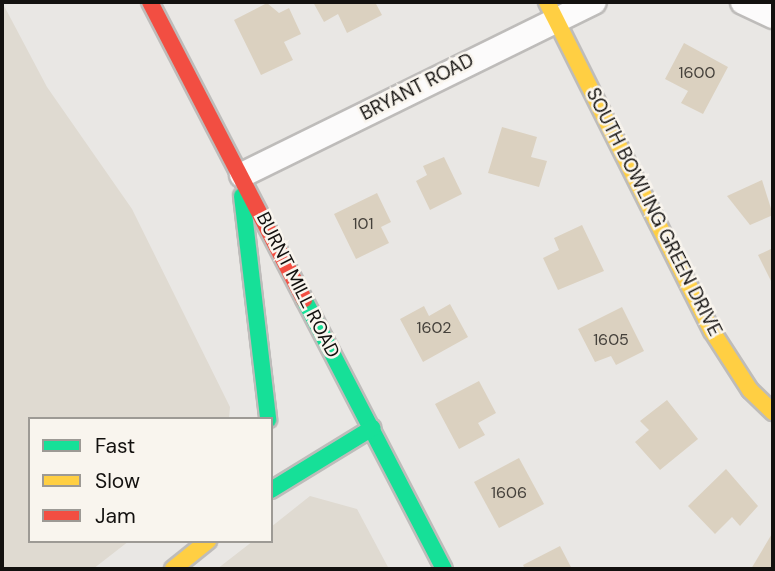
<!DOCTYPE html>
<html>
<head>
<meta charset="utf-8">
<style>
  body { margin:0 }
  #map { position:relative; width:775px; height:571px; overflow:hidden; background:#e9e7e4; font-family:"DM Sans",sans-serif }
  div>[style] { position:absolute }
  .built>* { inset:0; background:#dfdad1 }
  .building>* { inset:0; background:#dbd1c0 }
  .roads { filter:drop-shadow(2px 0 #bebcba) drop-shadow(-2px 0 #bebcba) drop-shadow(0 2px #bebcba) drop-shadow(0 -2px #bebcba) }
  .street>* { height:24px; margin:-12px; padding:0 12px; transform-origin:12px; border-radius:12px; background:#fcfbfb }
  .fast>* { height:16px; margin:-8px; padding:0 8px; transform-origin:8px; border-radius:8px; background:#16e098 }
  .slow>* { height:16px; margin:-8px; padding:0 8px; transform-origin:8px; border-radius:8px; background:#ffcf43 }
  .jam>* { height:16px; margin:-8px; padding:0 8px; transform-origin:8px; border-radius:8px; background:#f24e42 }
  span { translate:-50% -50%; white-space:nowrap; text-align:center; line-height:1.15; -webkit-text-stroke:5px #f9f5ee; paint-order:stroke }
  .number-label { font-size:16px; color:#45413b }
  .number-label span { -webkit-text-stroke-width:0 }
  .street-label { font-size:19px; color:#13110f }
  .frame { position:absolute; inset:0; border:4px solid #13110f; pointer-events:none }
  .legend { position:absolute; left:28px; top:417px; width:245px; height:126px; box-sizing:border-box; background:#f9f5ee; border:2px solid #9d9a95; margin:0; padding:9px 12px; list-style:none; font-size:21px; color:#13110f }
  .legend li { display:flex; align-items:center; gap:14px; height:35px }
  .legend b { width:35px; border:2px solid #9d9a95 }
</style>
</head>
<body>
<div id="map">
  <div class="built">
    <div style="clip-path:polygon(2px 2px,47px 87px,132px 209px,230px 407px,229px 419px,30px 419px,30px 541px,129px 541px,93px 569px,2px 569px)"></div>
    <div style="clip-path:polygon(310px 496px,357px 509px,389px 569px,217px 569px,253px 541px,271px 541px,271px 527px)"></div>
  </div>
  <div class="building">
    <div style="clip-path:polygon(313px 2px,375px 2px,382px 15px,347px 33px,338px 14px,324px 22px)"></div>
    <div style="clip-path:polygon(267px 3px,279px 13px,289px 8px,301px 34px,284px 42px,293px 60px,261px 75px,234px 20px)"></div>
    <div style="clip-path:polygon(684px 43px,728px 67px,703px 114px,681px 103px,688px 91px,665px 79px)"></div>
    <div style="clip-path:polygon(502px 127px,537px 137px,531px 157px,547px 161px,539px 187px,488px 173px)"></div>
    <div style="clip-path:polygon(444px 157px,462px 194px,430px 210px,416px 181px,427px 175px,423px 166px)"></div>
    <div style="clip-path:polygon(762px 180px,773px 215px,750px 225px,727px 196px)"></div>
    <div style="clip-path:polygon(377px 193px,391px 222px,381px 227px,389px 243px,356px 259px,334px 214px)"></div>
    <div style="clip-path:polygon(582px 225px,604px 271px,558px 290px,543px 258px,559px 250px,554px 238px)"></div>
    <div style="clip-path:polygon(773px 248px,773px 285px,758px 255px)"></div>
    <div style="clip-path:polygon(450px 304px,468px 337px,423px 362px,400px 319px,424px 306px,429px 316px)"></div>
    <div style="clip-path:polygon(622px 307px,644px 351px,616px 365px,611px 356px,595px 362px,578px 329px)"></div>
    <div style="clip-path:polygon(479px 381px,496px 413px,478px 423px,485px 435px,459px 449px,435px 404px)"></div>
    <div style="clip-path:polygon(667px 400px,698px 439px,660px 470px,635px 442px,649px 430px,640px 421px)"></div>
    <div style="clip-path:polygon(519px 458px,544px 504px,499px 528px,474px 482px)"></div>
    <div style="clip-path:polygon(726px 469px,758px 506px,740px 526px,732px 517px,715px 534px,688px 506px)"></div>
    <div style="clip-path:polygon(773px 532px,773px 569px,751px 569px)"></div>
    <div style="clip-path:polygon(560px 546px,572px 569px,525px 569px,523px 565px)"></div>
  </div>
  <div class="roads">
    <div class="street">
      <div style="left:743px;top:2px;width:33px;rotate:25deg"></div>
      <div style="left:242px;top:175px;width:392px;rotate:-26.2deg"></div>
    </div>
    <div class="fast">
      <div style="left:242px;top:196px;width:225px;rotate:83.3deg"></div>
      <div style="left:304px;top:299px;width:304px;rotate:62.6deg"></div>
      <div style="left:271px;top:490px;width:119px;rotate:-31.5deg"></div>
    </div>
    <div class="slow">
      <div style="left:547px;top:2px;width:368px;rotate:63.4deg"></div>
      <div style="left:712px;top:331px;width:70px;rotate:57.2deg"></div>
      <div style="left:750px;top:390px;width:32px;rotate:44deg"></div>
      <div style="left:173px;top:569px;width:45px;rotate:-38.7deg"></div>
    </div>
    <div class="jam">
      <div style="left:150px;top:2px;width:335px;rotate:62.6deg"></div>
    </div>
  </div>
  <div class="number-label">
    <span style="left:697px;top:73px">1600</span>
    <span style="left:363px;top:224px">101</span>
    <span style="left:434px;top:328px">1602</span>
    <span style="left:611px;top:340px">1605</span>
    <span style="left:509px;top:493px">1606</span>
  </div>
  <div class="street-label">
    <span style="left:417px;top:87px;rotate:-27deg">BRYANT ROAD</span>
    <span style="left:654px;top:212px;rotate:63deg">SOUTH BOWLING GREEN DRIVE</span>
    <span style="left:298px;top:285px;rotate:63deg">BURNT MILL ROAD</span>
  </div>
  <div class="frame"></div>
  <ul class="legend">
  <li><b style="height:9px;background:#16e098"></b>Fast</li>
  <li><b style="height:9px;background:#ffcf43"></b>Slow</li>
  <li><b style="height:9px;background:#f24e42"></b>Jam</li>
  </ul>
</div>
</body>
</html>
